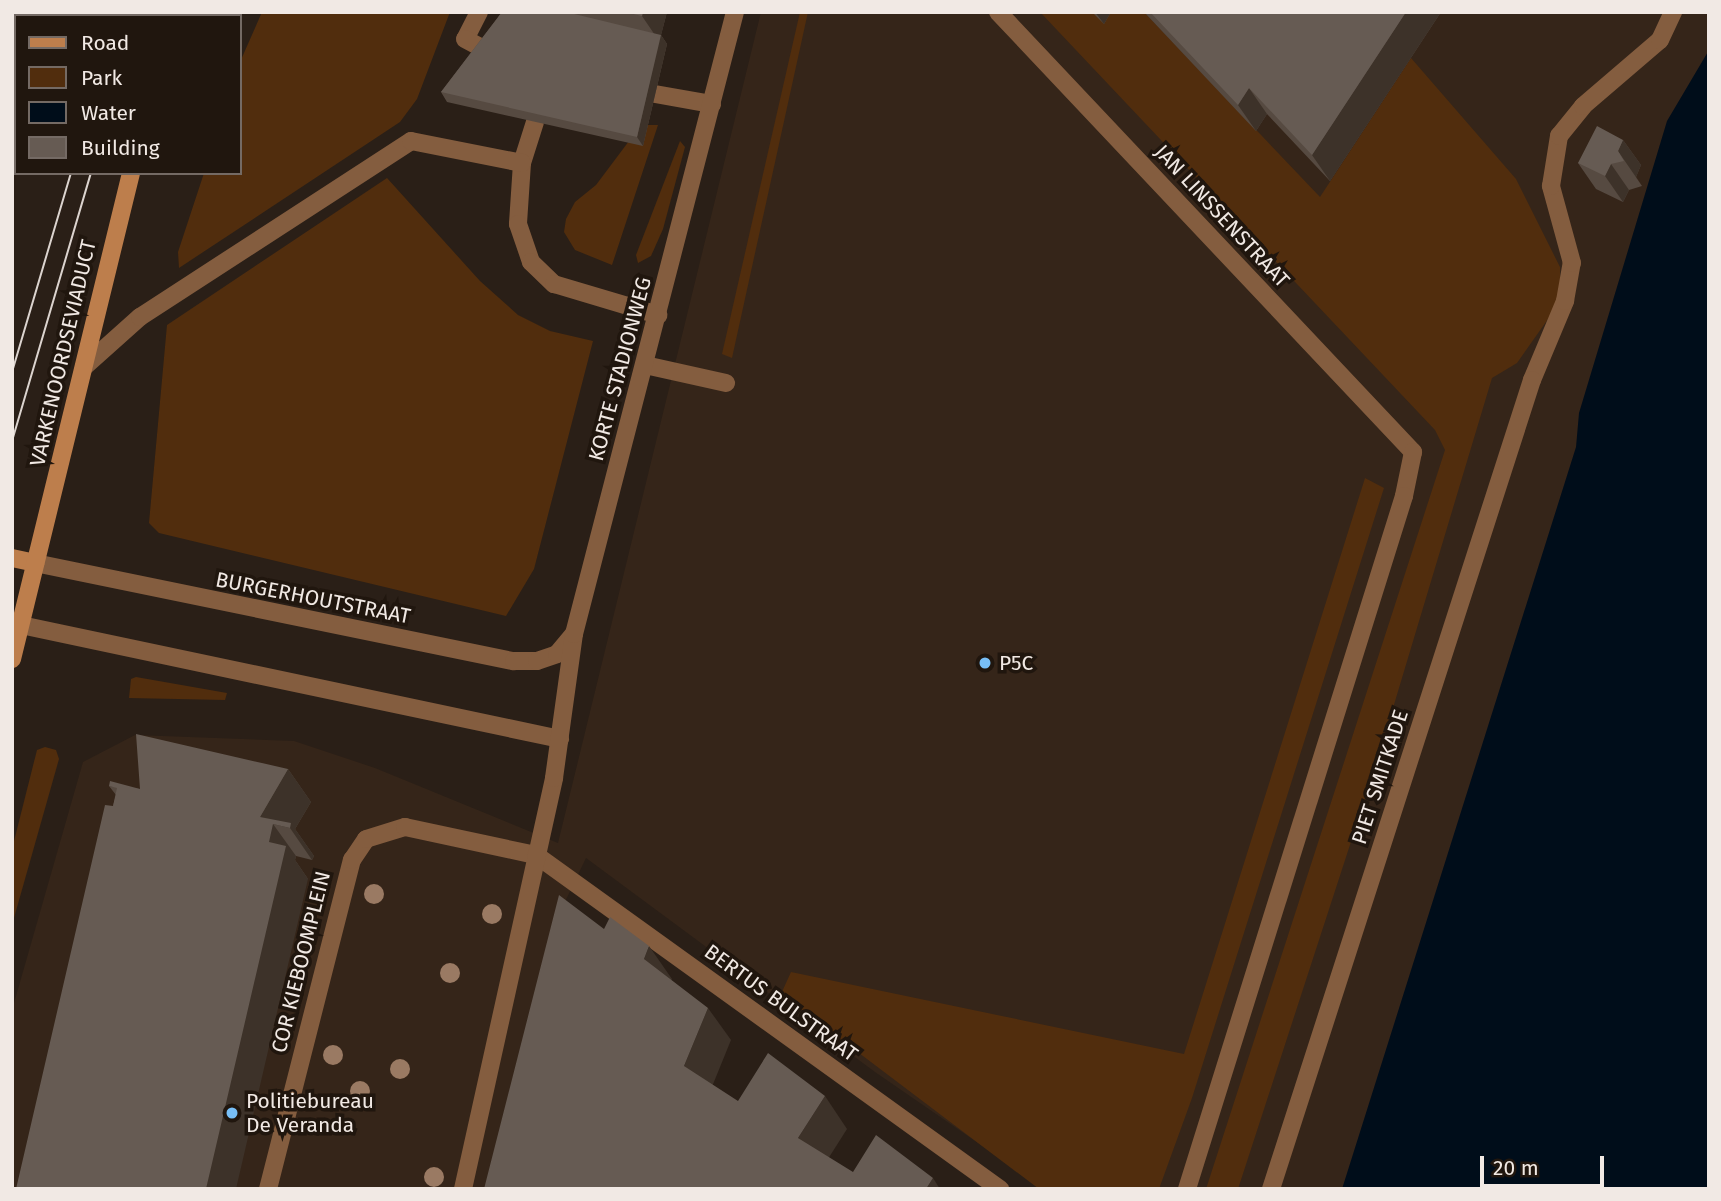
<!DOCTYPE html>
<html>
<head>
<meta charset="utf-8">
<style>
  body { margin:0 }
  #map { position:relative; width:1721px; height:1201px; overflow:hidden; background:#2a1f17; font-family:"Fira Sans",sans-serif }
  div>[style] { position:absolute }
  .built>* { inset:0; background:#352519 }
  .green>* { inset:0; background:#512d0d }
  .water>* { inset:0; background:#000d1a }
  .lane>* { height:18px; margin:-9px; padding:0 9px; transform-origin:9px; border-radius:9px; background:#845d3f }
  .street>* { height:18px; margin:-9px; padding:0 9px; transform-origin:9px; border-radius:9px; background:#845d3f }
  .secondary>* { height:18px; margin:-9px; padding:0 9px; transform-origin:9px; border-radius:9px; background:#bd7e4c }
  .tram>* { height:2px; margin:-1px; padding:0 1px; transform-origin:1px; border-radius:1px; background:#dcd4cf }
  .trees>* { width:20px; height:20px; margin:-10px; border-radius:50%; background:#9a7a63 }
  .wall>* { inset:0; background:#564a41 }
  .shaded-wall>* { inset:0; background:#3d3229 }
  .building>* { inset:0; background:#665b53 }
  .dots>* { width:19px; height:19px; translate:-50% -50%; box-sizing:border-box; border:4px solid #20160e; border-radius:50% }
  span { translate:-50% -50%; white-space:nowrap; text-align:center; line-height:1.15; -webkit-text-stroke:7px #20160e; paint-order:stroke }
  .street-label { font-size:21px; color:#f1e9e4 }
  .poi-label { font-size:21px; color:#f1e9e4 }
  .left { translate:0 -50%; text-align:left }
  .frame { position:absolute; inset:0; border:14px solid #f1e9e4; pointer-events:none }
  .legend { position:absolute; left:14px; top:14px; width:228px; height:161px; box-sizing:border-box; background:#20160e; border:2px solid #746a64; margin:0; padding:9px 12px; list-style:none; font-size:21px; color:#f1e9e4 }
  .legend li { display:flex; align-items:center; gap:14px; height:35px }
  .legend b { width:35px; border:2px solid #746a64 }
  .scale { position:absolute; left:1480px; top:1156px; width:124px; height:32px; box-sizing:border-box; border:4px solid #f1e9e4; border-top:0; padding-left:9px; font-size:21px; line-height:24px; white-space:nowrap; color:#f1e9e4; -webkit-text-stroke:5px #20160e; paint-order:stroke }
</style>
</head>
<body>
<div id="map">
  <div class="built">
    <div style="clip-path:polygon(761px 12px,1709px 12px,1709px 301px,1429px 1189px,1045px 1189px,875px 1072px,586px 858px,550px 933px,494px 1189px,12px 1189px,12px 1010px,83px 762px,135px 735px,294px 741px,375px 768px,558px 843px)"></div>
  </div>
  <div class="green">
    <div style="clip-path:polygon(262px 12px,450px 12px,417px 99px,400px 122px,179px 268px,178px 252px,204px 173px,240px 173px,240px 62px)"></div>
    <div style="clip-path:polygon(800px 12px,808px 12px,732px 358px,722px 354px)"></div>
    <div style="clip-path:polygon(1040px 12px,1144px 12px,1320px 197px,1411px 58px,1516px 179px,1560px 267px,1560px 290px,1553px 312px,1517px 363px,1492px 378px,1375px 768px,1238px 1189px,1206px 1189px,1445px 450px,1435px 430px)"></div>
    <div style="clip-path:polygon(641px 125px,658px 125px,612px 265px,575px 250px,564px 232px,566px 219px,575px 202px,596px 185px)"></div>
    <div style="clip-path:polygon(680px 141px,685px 147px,663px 229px,651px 256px,638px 263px,636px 255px)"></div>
    <div style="clip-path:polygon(387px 178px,480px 281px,518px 315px,550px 331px,593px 341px,534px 569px,506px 616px,159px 533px,149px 523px,167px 325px)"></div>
    <div style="clip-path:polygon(1365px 478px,1384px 488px,1192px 1098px,1159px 1189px,1039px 1189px,781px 994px,791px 972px,1184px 1054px)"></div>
    <div style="clip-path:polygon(136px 677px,227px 693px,225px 700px,129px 698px,131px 679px)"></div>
    <div style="clip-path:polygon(45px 747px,56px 750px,59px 759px,12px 925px,12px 849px,37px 750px)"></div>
  </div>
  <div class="water">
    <div style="clip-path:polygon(1709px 50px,1709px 1189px,1342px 1189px,1576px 447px,1579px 413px,1667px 121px)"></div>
  </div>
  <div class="lane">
    <div style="left:479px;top:12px;width:30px;rotate:117deg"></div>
    <div style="left:465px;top:39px;width:26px;rotate:28deg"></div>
    <div style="left:655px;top:94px;width:58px;rotate:10deg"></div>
    <div style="left:535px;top:122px;width:43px;rotate:107.6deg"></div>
    <div style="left:522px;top:163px;width:61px;rotate:93.8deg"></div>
    <div style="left:518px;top:224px;width:40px;rotate:71.1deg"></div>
    <div style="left:531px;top:262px;width:32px;rotate:44deg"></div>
    <div style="left:554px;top:284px;width:109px;rotate:16.6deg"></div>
    <div style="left:645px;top:365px;width:83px;rotate:12.5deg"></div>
    <div style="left:84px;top:367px;width:75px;rotate:-41.8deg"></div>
    <div style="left:140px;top:317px;width:323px;rotate:-33deg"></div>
    <div style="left:411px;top:141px;width:113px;rotate:11.2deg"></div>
    <div style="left:1532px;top:380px;width:86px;rotate:-67.3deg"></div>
    <div style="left:1565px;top:301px;width:39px;rotate:-80deg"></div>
    <div style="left:1572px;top:263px;width:80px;rotate:-105.3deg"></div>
    <div style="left:1551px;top:186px;width:51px;rotate:-80.9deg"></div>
    <div style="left:1559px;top:136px;width:38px;rotate:-51deg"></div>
    <div style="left:1583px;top:106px;width:101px;rotate:-40.6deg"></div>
    <div style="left:1660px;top:40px;width:31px;rotate:-65deg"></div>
  </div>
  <div class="street">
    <div style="left:998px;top:12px;width:605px;rotate:46.67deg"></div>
    <div style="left:1413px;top:452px;width:45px;rotate:101.6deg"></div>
    <div style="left:1404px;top:496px;width:726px;rotate:107.39deg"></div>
    <div style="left:35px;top:563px;width:489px;rotate:11.6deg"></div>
    <div style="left:514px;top:661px;width:23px"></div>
    <div style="left:537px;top:661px;width:21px;rotate:-19deg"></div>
    <div style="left:557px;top:654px;width:26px;rotate:-50deg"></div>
    <div style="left:21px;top:625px;width:551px;rotate:11.94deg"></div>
    <div style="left:268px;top:1189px;width:340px;rotate:-75.7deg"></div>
    <div style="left:352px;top:860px;width:25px;rotate:-56deg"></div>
    <div style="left:366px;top:839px;width:41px;rotate:-17.1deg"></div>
    <div style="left:405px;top:827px;width:134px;rotate:12.1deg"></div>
    <div style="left:536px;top:855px;width:572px;rotate:35.75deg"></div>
    <div style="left:463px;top:1189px;width:421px;rotate:-77.5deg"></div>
    <div style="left:554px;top:778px;width:145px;rotate:-82.1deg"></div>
    <div style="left:574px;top:634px;width:642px;rotate:-75.49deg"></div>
    <div style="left:1271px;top:1189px;width:850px;rotate:-72.12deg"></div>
  </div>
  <div class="secondary">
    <div style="left:195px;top:16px;width:4px;rotate:-63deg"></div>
    <div style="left:12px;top:139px;width:11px;rotate:-68deg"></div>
    <div style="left:12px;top:558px;width:24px;rotate:12deg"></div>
    <div style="left:12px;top:659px;width:500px;rotate:-76.24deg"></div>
  </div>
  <div class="tram">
    <div style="left:131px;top:16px;width:4px;rotate:-76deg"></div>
    <div style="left:154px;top:16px;width:4px;rotate:-76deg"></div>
    <div style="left:12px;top:372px;width:208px;rotate:-73.5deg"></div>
    <div style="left:12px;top:441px;width:279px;rotate:-73.6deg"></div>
  </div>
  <div class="trees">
    <div style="left:374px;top:894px"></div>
    <div style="left:492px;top:914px"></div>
    <div style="left:450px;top:973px"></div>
    <div style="left:333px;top:1055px"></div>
    <div style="left:400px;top:1069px"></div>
    <div style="left:360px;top:1091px"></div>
    <div style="left:434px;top:1177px"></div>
  </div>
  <div class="wall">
    <div style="clip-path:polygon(12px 12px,75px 12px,77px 16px,16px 16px,16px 57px,12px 56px)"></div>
    <div style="clip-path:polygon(502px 12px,667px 12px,661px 35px,667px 44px,643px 146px,447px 102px,441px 92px)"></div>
    <div style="clip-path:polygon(1092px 12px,1111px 12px,1104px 24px)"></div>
    <div style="clip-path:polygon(1144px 12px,1441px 12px,1330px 181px,1267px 114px,1256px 131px)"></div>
    <div style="clip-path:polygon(1623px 140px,1641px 165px,1636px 177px,1642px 186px,1629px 190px,1623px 202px,1596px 189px,1578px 163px)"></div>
    <div style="clip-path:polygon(288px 769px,311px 802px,295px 829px,314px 856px,312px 860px,296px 856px,295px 860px,308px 879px,113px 806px,116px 795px,109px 786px,140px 789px)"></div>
  </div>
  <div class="shaded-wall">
    <div style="clip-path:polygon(69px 12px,75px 12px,77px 16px,68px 16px)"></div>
    <div style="clip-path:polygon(643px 12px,667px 12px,661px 35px,667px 44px,643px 146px,637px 137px,659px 41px,642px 16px)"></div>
    <div style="clip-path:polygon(1095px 12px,1111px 12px,1104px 24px)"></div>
    <div style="clip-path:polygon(1406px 12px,1441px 12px,1330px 181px,1312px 155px)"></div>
    <div style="clip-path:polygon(1249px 88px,1267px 114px,1256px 131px,1238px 105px)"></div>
    <div style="clip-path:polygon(1623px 140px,1641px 165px,1636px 177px,1642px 186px,1618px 151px)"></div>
    <div style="clip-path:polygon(1611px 164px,1629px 190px,1623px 202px,1605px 176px)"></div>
    <div style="clip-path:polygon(288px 769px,311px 802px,295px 829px,314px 856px,312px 860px,290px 828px,273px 824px,296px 856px,295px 860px,308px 879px,236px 1189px,206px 1189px,269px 842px,260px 817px)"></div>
    <div style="clip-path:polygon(649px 946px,672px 979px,666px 992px,644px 959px)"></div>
    <div style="clip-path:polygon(708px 1008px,731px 1040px,707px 1099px,684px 1066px)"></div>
    <div style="clip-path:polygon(825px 1096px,847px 1129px,821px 1170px,798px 1138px)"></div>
    <div style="clip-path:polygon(933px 1178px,940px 1189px,926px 1189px)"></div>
  </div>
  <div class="building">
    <div style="clip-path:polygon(12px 12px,69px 12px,68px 16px,16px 16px,16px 44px,12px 43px)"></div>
    <div style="clip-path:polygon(502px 12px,566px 12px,661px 35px,637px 137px,441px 92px)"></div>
    <div style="clip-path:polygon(625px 12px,643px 12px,642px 16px)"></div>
    <div style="clip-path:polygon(1150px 12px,1406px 12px,1312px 155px,1249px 88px,1238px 105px)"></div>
    <div style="clip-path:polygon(1597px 126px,1623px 140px,1618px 151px,1624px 161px,1611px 164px,1605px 176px,1578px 163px)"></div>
    <div style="clip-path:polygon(136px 734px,288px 769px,260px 817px,291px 823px,290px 828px,273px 824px,269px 842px,286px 846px,206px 1189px,16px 1189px,105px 805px,113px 806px,117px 788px,109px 786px,110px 781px,140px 789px)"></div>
    <div style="clip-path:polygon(559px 895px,604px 929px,610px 917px,649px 946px,644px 959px,708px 1008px,684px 1066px,738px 1101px,768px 1053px,825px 1096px,798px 1138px,853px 1172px,876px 1135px,933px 1178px,926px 1189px,484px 1189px)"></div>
  </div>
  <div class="dots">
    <div style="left:985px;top:663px;background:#78bff7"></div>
    <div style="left:232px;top:1113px;background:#78bff7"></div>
  </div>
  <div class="street-label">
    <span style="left:1222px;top:216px;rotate:47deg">JAN LINSSENSTRAAT</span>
    <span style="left:63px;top:353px;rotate:-77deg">VARKENOORDSEVIADUCT</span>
    <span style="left:620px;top:369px;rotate:-75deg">KORTE STADIONWEG</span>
    <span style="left:313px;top:598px;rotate:11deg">BURGERHOUTSTRAAT</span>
    <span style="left:1380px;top:777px;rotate:-72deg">PIET SMITKADE</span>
    <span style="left:301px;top:962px;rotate:-76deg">COR KIEBOOMPLEIN</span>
    <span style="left:781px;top:1003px;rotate:36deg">BERTUS BULSTRAAT</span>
  </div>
  <div class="poi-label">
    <span class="left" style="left:999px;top:663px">P5C</span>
    <span class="left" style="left:246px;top:1113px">Politiebureau<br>De Veranda</span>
  </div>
  <div class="frame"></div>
  <ul class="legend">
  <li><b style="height:9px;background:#bd7e4c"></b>Road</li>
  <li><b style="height:19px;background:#512d0d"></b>Park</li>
  <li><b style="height:19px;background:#000d1a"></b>Water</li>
  <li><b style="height:19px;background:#665b53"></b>Building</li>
  </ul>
  <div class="scale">20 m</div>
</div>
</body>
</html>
